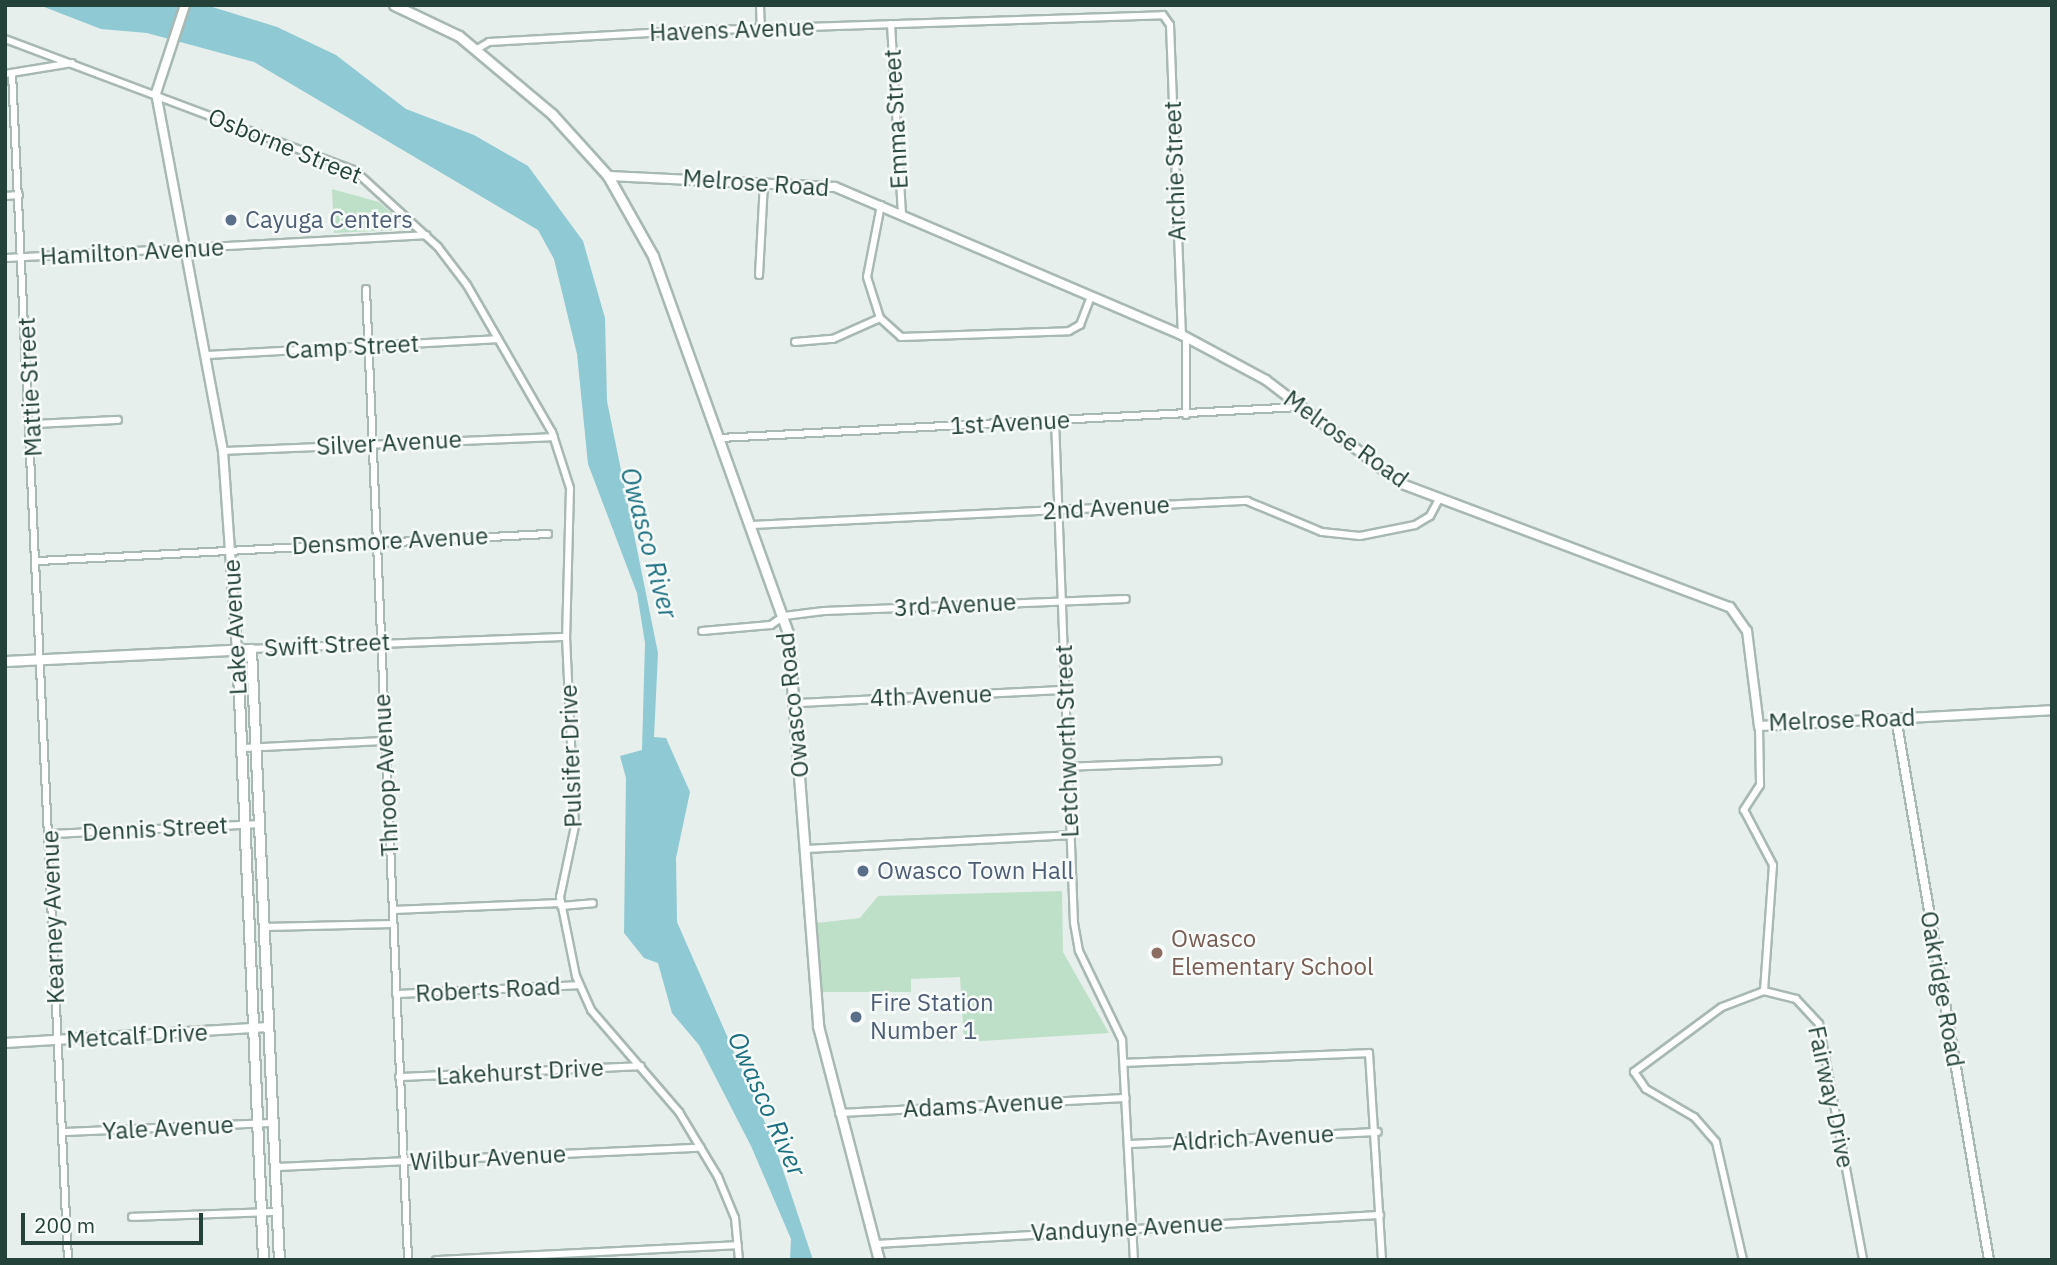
<!DOCTYPE html>
<html>
<head>
<meta charset="utf-8">
<style>
  body { margin:0 }
  #map { position:relative; width:2057px; height:1265px; overflow:hidden; background:#e6efeb; font-family:"IBM Plex Sans",sans-serif }
  div>[style] { position:absolute }
  .green>* { inset:0; background:#bfe0c8 }
  .water>* { inset:0; background:#8ec9d4 }
  .roads { filter:drop-shadow(2px 0 #a8b8b2) drop-shadow(-2px 0 #a8b8b2) drop-shadow(0 2px #a8b8b2) drop-shadow(0 -2px #a8b8b2) }
  .minor>* { height:6px; margin:-3px; padding:0 3px; transform-origin:3px; border-radius:3px; background:#fff }
  .tertiary>* { height:8px; margin:-4px; padding:0 4px; transform-origin:4px; border-radius:4px; background:#fff }
  .secondary>* { height:9px; margin:-4.5px; padding:0 4.5px; transform-origin:4.5px; border-radius:4.5px; background:#fff }
  .dots>* { width:19px; height:19px; translate:-50% -50%; box-sizing:border-box; border:4px solid #f7fbf9; border-radius:50% }
  span { translate:-50% -50%; white-space:nowrap; text-align:center; line-height:1.15; -webkit-text-stroke:5px #f7fbf9; paint-order:stroke }
  .street-label { font-size:24px; color:#24423a }
  .service-label { font-size:24px; color:#4e5e75 }
  .left { translate:0 -50%; text-align:left }
  .education-label { font-size:24px; color:#785e54 }
  .water-label { font-size:26px; color:#1c6f80; font-style:italic }
  .frame { position:absolute; inset:0; border:7px solid #24423a; pointer-events:none }
  .scale { position:absolute; left:21px; top:1213px; width:182px; height:32px; box-sizing:border-box; border:4px solid #24423a; border-top:0; padding-left:9px; font-size:21px; line-height:24px; white-space:nowrap; color:#24423a; -webkit-text-stroke:5px #f7fbf9; paint-order:stroke }
</style>
</head>
<body>
<div id="map">
  <div class="green">
    <div style="clip-path:polygon(332px 189px,379px 202px,400px 221px,396px 230px,334px 233px)"></div>
    <div style="clip-path:polygon(1062px 891px,1063px 952px,1109px 1033px,964px 1042px,960px 977px,911px 979px,911px 992px,814px 992px,809px 924px,860px 918px,878px 896px)"></div>
  </div>
  <div class="water">
    <div style="clip-path:polygon(39px 5px,206px 5px,277px 27px,336px 55px,406px 109px,474px 135px,528px 166px,583px 241px,605px 318px,607px 401px,658px 653px,654px 737px,666px 738px,690px 792px,676px 858px,677px 922px,774px 1143px,813px 1260px,790px 1260px,791px 1239px,751px 1146px,699px 1045px,672px 1013px,658px 963px,644px 958px,624px 933px,626px 778px,620px 756px,642px 750px,645px 643px,637px 593px,588px 464px,577px 354px,554px 259px,538px 230px,254px 62px,147px 33px,101px 29px)"></div>
  </div>
  <div class="roads">
    <div class="minor">
      <div style="left:760px;top:5px;width:23px;rotate:88deg"></div>
      <div style="left:891px;top:24px;width:191px;rotate:86.7deg"></div>
      <div style="left:5px;top:39px;width:373px;rotate:20.6deg"></div>
      <div style="left:354px;top:170px;width:114px;rotate:42.5deg"></div>
      <div style="left:438px;top:247px;width:48px;rotate:52.7deg"></div>
      <div style="left:467px;top:285px;width:170px;rotate:60deg"></div>
      <div style="left:552px;top:432px;width:59px;rotate:72.2deg"></div>
      <div style="left:570px;top:488px;width:149px;rotate:91.5deg"></div>
      <div style="left:566px;top:637px;width:189px;rotate:87.3deg"></div>
      <div style="left:575px;top:826px;width:73px;rotate:101.9deg"></div>
      <div style="left:560px;top:897px;width:81px;rotate:78.6deg"></div>
      <div style="left:576px;top:976px;width:37px;rotate:66deg"></div>
      <div style="left:591px;top:1010px;width:135px;rotate:49.2deg"></div>
      <div style="left:679px;top:1112px;width:76px;rotate:59deg"></div>
      <div style="left:718px;top:1177px;width:44px;rotate:67.5deg"></div>
      <div style="left:735px;top:1218px;width:42px;rotate:84.6deg"></div>
      <div style="left:477px;top:49px;width:14px;rotate:-30deg"></div>
      <div style="left:489px;top:42px;width:196px;rotate:-3.2deg"></div>
      <div style="left:685px;top:31px;width:478px;rotate:-1.9deg"></div>
      <div style="left:1163px;top:15px;width:12px;rotate:55deg"></div>
      <div style="left:1170px;top:25px;width:310px;rotate:87.8deg"></div>
      <div style="left:12px;top:73px;width:1188px;rotate:87.3deg"></div>
      <div style="left:5px;top:74px;width:68px;rotate:-9.3deg"></div>
      <div style="left:5px;top:196px;width:14px;rotate:-4deg"></div>
      <div style="left:881px;top:205px;width:73px;rotate:101deg"></div>
      <div style="left:867px;top:277px;width:43px;rotate:72.4deg"></div>
      <div style="left:880px;top:318px;width:28px;rotate:42deg"></div>
      <div style="left:901px;top:337px;width:168px;rotate:-2deg"></div>
      <div style="left:1069px;top:331px;width:13px;rotate:-29deg"></div>
      <div style="left:1080px;top:325px;width:30px;rotate:-69deg"></div>
      <div style="left:5px;top:258px;width:422px;rotate:-3.1deg"></div>
      <div style="left:759px;top:275px;width:93px;rotate:-86.9deg"></div>
      <div style="left:366px;top:289px;width:972px;rotate:87.52deg"></div>
      <div style="left:1186px;top:337px;width:78px;rotate:90deg"></div>
      <div style="left:795px;top:342px;width:38px;rotate:-5deg"></div>
      <div style="left:833px;top:339px;width:51px;rotate:-24.1deg"></div>
      <div style="left:206px;top:355px;width:292px;rotate:-3.1deg"></div>
      <div style="left:1055px;top:420px;width:503px;rotate:87.84deg"></div>
      <div style="left:1074px;top:923px;width:28px;rotate:80deg"></div>
      <div style="left:1079px;top:951px;width:99px;rotate:64.2deg"></div>
      <div style="left:1122px;top:1040px;width:220px;rotate:86.9deg"></div>
      <div style="left:33px;top:424px;width:85px;rotate:-2.7deg"></div>
      <div style="left:720px;top:438px;width:581px;rotate:-3.06deg"></div>
      <div style="left:223px;top:451px;width:331px;rotate:-2.4deg"></div>
      <div style="left:752px;top:525px;width:496px;rotate:-2.8deg"></div>
      <div style="left:1247px;top:501px;width:81px;rotate:22.5deg"></div>
      <div style="left:1322px;top:532px;width:38px;rotate:6deg"></div>
      <div style="left:1360px;top:536px;width:56px;rotate:-11.3deg"></div>
      <div style="left:1415px;top:525px;width:17px;rotate:-31deg"></div>
      <div style="left:1430px;top:516px;width:19px;rotate:-62deg"></div>
      <div style="left:39px;top:561px;width:510px;rotate:-3.04deg"></div>
      <div style="left:702px;top:631px;width:69px;rotate:-5deg"></div>
      <div style="left:771px;top:625px;width:16px;rotate:-35deg"></div>
      <div style="left:784px;top:616px;width:40px;rotate:-7.1deg"></div>
      <div style="left:824px;top:611px;width:302px;rotate:-2.3deg"></div>
      <div style="left:251px;top:649px;width:315px;rotate:-2.2deg"></div>
      <div style="left:797px;top:703px;width:267px;rotate:-2.8deg"></div>
      <div style="left:1759px;top:726px;width:59px;rotate:89deg"></div>
      <div style="left:1760px;top:785px;width:30px;rotate:123deg"></div>
      <div style="left:1744px;top:810px;width:62px;rotate:62.2deg"></div>
      <div style="left:1773px;top:865px;width:126px;rotate:94.1deg"></div>
      <div style="left:241px;top:748px;width:144px;rotate:-2.8deg"></div>
      <div style="left:1067px;top:767px;width:151px;rotate:-2.3deg"></div>
      <div style="left:50px;top:834px;width:209px;rotate:-2.7deg"></div>
      <div style="left:805px;top:849px;width:266px;rotate:-3deg"></div>
      <div style="left:561px;top:906px;width:32px;rotate:-5deg"></div>
      <div style="left:393px;top:910px;width:168px;rotate:-2.4deg"></div>
      <div style="left:265px;top:927px;width:128px;rotate:-1.3deg"></div>
      <div style="left:396px;top:994px;width:183px;rotate:-2.8deg"></div>
      <div style="left:1124px;top:1063px;width:245px;rotate:-2.3deg"></div>
      <div style="left:1369px;top:1053px;width:207px;rotate:86.4deg"></div>
      <div style="left:399px;top:1077px;width:242px;rotate:-2.6deg"></div>
      <div style="left:839px;top:1113px;width:287px;rotate:-3deg"></div>
      <div style="left:63px;top:1132px;width:210px;rotate:-2.5deg"></div>
      <div style="left:1129px;top:1144px;width:249px;rotate:-2.8deg"></div>
      <div style="left:275px;top:1167px;width:426px;rotate:-2.6deg"></div>
      <div style="left:132px;top:1217px;width:145px;rotate:-2deg"></div>
      <div style="left:875px;top:1244px;width:506px;rotate:-3.29deg"></div>
      <div style="left:436px;top:1260px;width:302px;rotate:-2.8deg"></div>
      <div style="left:1743px;top:1260px;width:121px;rotate:-102.9deg"></div>
      <div style="left:1716px;top:1142px;width:33px;rotate:-131deg"></div>
      <div style="left:1694px;top:1117px;width:56px;rotate:-149.7deg"></div>
      <div style="left:1646px;top:1089px;width:21px;rotate:-125deg"></div>
      <div style="left:1634px;top:1072px;width:109px;rotate:-36.5deg"></div>
      <div style="left:1722px;top:1007px;width:45px;rotate:-20.9deg"></div>
      <div style="left:1764px;top:991px;width:33px;rotate:14deg"></div>
      <div style="left:1796px;top:999px;width:34px;rotate:47deg"></div>
      <div style="left:1819px;top:1024px;width:240px;rotate:79.4deg"></div>
    </div>
    <div class="tertiary">
      <div style="left:185px;top:5px;width:93px;rotate:108.2deg"></div>
      <div style="left:156px;top:93px;width:364px;rotate:79.4deg"></div>
      <div style="left:223px;top:451px;width:198px;rotate:86deg"></div>
      <div style="left:608px;top:176px;width:227px;rotate:2.8deg"></div>
      <div style="left:835px;top:187px;width:377px;rotate:23.1deg"></div>
      <div style="left:1182px;top:335px;width:95px;rotate:28.2deg"></div>
      <div style="left:1266px;top:380px;width:171px;rotate:37.4deg"></div>
      <div style="left:1402px;top:484px;width:350px;rotate:20.6deg"></div>
      <div style="left:1730px;top:607px;width:29px;rotate:55deg"></div>
      <div style="left:1747px;top:631px;width:96px;rotate:82.8deg"></div>
      <div style="left:1759px;top:726px;width:293px;rotate:-3.1deg"></div>
      <div style="left:1896px;top:718px;width:550px;rotate:80.26deg"></div>
      <div style="left:5px;top:1043px;width:264px;rotate:-3.5deg"></div>
    </div>
    <div class="secondary">
      <div style="left:394px;top:5px;width:72px;rotate:25.5deg"></div>
      <div style="left:459px;top:36px;width:121px;rotate:40deg"></div>
      <div style="left:552px;top:114px;width:84px;rotate:47.9deg"></div>
      <div style="left:608px;top:176px;width:92px;rotate:60.6deg"></div>
      <div style="left:653px;top:256px;width:400px;rotate:70.3deg"></div>
      <div style="left:788px;top:633px;width:394px;rotate:85.6deg"></div>
      <div style="left:818px;top:1026px;width:242px;rotate:75.4deg"></div>
      <div style="left:237px;top:649px;width:612px;rotate:87.56deg"></div>
      <div style="left:5px;top:661px;width:246px;rotate:-2.8deg"></div>
      <div style="left:251px;top:649px;width:612px;rotate:87.38deg"></div>
    </div>
  </div>
  <div class="dots">
    <div style="left:231px;top:220px;background:#5c6f8a"></div>
    <div style="left:863px;top:871px;background:#5c6f8a"></div>
    <div style="left:1157px;top:953px;background:#8d6e63"></div>
    <div style="left:856px;top:1017px;background:#5c6f8a"></div>
  </div>
  <div class="street-label">
    <span style="left:732px;top:30px;rotate:-2deg">Havens Avenue</span>
    <span style="left:896px;top:119px;rotate:-93deg">Emma Street</span>
    <span style="left:285px;top:146px;rotate:22deg">Osborne Street</span>
    <span style="left:1175px;top:171px;rotate:-92deg">Archie Street</span>
    <span style="left:756px;top:183px;rotate:4deg">Melrose Road</span>
    <span style="left:132px;top:252px;rotate:-3deg">Hamilton Avenue</span>
    <span style="left:352px;top:347px;rotate:-3deg">Camp Street</span>
    <span style="left:30px;top:387px;rotate:-93deg">Mattie Street</span>
    <span style="left:1010px;top:423px;rotate:-3deg">1st Avenue</span>
    <span style="left:1346px;top:439px;rotate:36deg">Melrose Road</span>
    <span style="left:389px;top:443px;rotate:-3deg">Silver Avenue</span>
    <span style="left:1106px;top:508px;rotate:-3deg">2nd Avenue</span>
    <span style="left:390px;top:541px;rotate:-3deg">Densmore Avenue</span>
    <span style="left:955px;top:605px;rotate:-3deg">3rd Avenue</span>
    <span style="left:235px;top:627px;rotate:-93deg">Lake Avenue</span>
    <span style="left:327px;top:645px;rotate:-3deg">Swift Street</span>
    <span style="left:931px;top:696px;rotate:-2deg">4th Avenue</span>
    <span style="left:793px;top:705px;rotate:-96deg">Owasco Road</span>
    <span style="left:1842px;top:720px;rotate:-2deg">Melrose Road</span>
    <span style="left:1067px;top:741px;rotate:-92deg">Letchworth Street</span>
    <span style="left:571px;top:756px;rotate:-92deg">Pulsifer Drive</span>
    <span style="left:386px;top:775px;rotate:-93deg">Throop Avenue</span>
    <span style="left:155px;top:829px;rotate:-3deg">Dennis Street</span>
    <span style="left:53px;top:917px;rotate:-92deg">Kearney Avenue</span>
    <span style="left:1942px;top:989px;rotate:80deg">Oakridge Road</span>
    <span style="left:488px;top:990px;rotate:-3deg">Roberts Road</span>
    <span style="left:137px;top:1036px;rotate:-3deg">Metcalf Drive</span>
    <span style="left:520px;top:1072px;rotate:-3deg">Lakehurst Drive</span>
    <span style="left:1831px;top:1097px;rotate:78deg">Fairway Drive</span>
    <span style="left:983px;top:1105px;rotate:-3deg">Adams Avenue</span>
    <span style="left:168px;top:1128px;rotate:-3deg">Yale Avenue</span>
    <span style="left:1253px;top:1138px;rotate:-3deg">Aldrich Avenue</span>
    <span style="left:488px;top:1158px;rotate:-3deg">Wilbur Avenue</span>
    <span style="left:1127px;top:1228px;rotate:-3deg">Vanduyne Avenue</span>
  </div>
  <div class="service-label">
    <span class="left" style="left:245px;top:220px">Cayuga Centers</span>
    <span class="left" style="left:877px;top:871px">Owasco Town Hall</span>
    <span class="left" style="left:870px;top:1017px">Fire Station<br>Number 1</span>
  </div>
  <div class="education-label">
    <span class="left" style="left:1171px;top:953px">Owasco<br>Elementary School</span>
  </div>
  <div class="water-label">
    <span style="left:649px;top:543px;rotate:75deg">Owasco River</span>
    <span style="left:767px;top:1104px;rotate:66deg">Owasco River</span>
  </div>
  <div class="frame"></div>
  <div class="scale">200 m</div>
</div>
</body>
</html>
